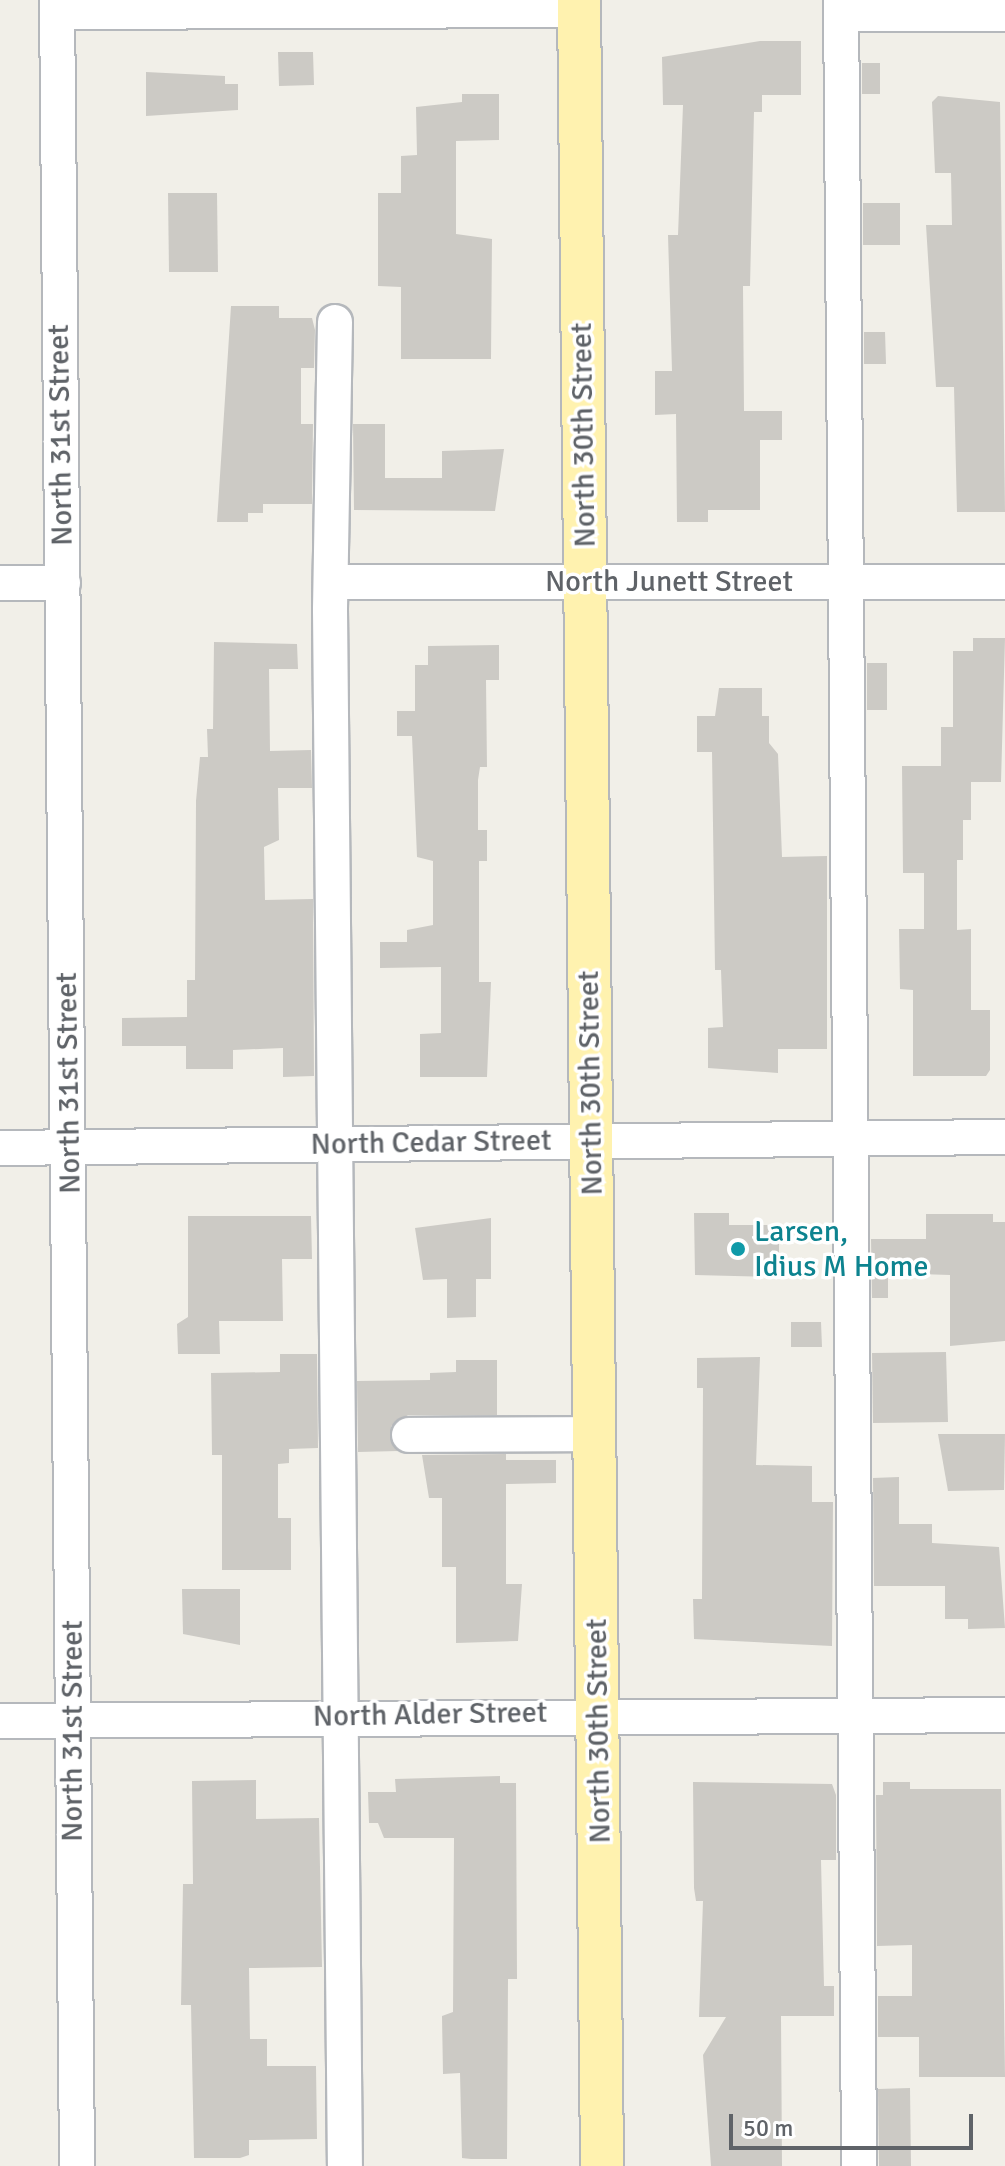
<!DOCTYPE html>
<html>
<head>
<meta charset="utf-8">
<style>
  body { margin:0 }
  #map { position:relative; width:1005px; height:2166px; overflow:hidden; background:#f1efe8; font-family:Signika,sans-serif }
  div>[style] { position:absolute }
  .building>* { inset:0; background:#cccac5 }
  .roads { filter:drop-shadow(2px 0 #b5b8bc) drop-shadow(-2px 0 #b5b8bc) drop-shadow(0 2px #b5b8bc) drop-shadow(0 -2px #b5b8bc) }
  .minor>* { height:34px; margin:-17px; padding:0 17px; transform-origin:17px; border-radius:17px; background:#fff }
  .major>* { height:42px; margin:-21px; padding:0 21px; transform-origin:21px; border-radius:21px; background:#fff2af }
  .dots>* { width:22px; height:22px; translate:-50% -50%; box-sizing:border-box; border:4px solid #fff; border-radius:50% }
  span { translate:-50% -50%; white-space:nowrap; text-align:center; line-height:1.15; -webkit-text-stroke:7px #fff; paint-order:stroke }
  .street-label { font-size:30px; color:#5f6368 }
  .culture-label { font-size:30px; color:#0d838f }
  .left { translate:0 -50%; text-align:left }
  .scale { position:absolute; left:729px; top:2114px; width:244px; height:36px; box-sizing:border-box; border:4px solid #5f6368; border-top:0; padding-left:10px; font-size:24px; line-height:28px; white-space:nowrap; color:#5f6368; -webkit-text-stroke:6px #fff; paint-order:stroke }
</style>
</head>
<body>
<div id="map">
  <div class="building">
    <div style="clip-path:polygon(760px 41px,801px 41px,801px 95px,762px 95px,762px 112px,754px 112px,750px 286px,743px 286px,744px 411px,782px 411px,782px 440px,760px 440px,760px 510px,708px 510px,708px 522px,677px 522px,676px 414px,655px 415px,655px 371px,672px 371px,668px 235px,678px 235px,683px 105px,663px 105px,662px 57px)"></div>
    <div style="clip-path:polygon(278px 52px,313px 52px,314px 85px,279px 86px)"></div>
    <div style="clip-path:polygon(862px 63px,880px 63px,880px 94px,862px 94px)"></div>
    <div style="clip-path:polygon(146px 72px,225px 76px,225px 84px,238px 84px,238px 110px,146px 116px)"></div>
    <div style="clip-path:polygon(462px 94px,499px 94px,499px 140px,456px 141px,456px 234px,492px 239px,491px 359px,401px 359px,401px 287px,378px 286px,378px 193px,401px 193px,401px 156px,417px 155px,416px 107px,462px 102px)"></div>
    <div style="clip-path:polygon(938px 96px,1000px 102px,1005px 512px,957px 512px,954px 387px,936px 387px,926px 225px,952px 225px,951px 173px,935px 173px,932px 102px)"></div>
    <div style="clip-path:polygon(168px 193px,217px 193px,218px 272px,169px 272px)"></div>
    <div style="clip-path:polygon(863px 203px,900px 203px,900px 245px,863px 245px)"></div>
    <div style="clip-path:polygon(231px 306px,279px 306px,279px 318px,312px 318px,315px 330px,314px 368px,301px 368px,301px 424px,313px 424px,312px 504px,263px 504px,263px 513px,248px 513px,248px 522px,217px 522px)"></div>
    <div style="clip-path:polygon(864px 332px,885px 332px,886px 364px,864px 364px)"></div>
    <div style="clip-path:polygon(353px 424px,385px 424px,385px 478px,442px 478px,442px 451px,504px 449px,495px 511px,354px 510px)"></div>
    <div style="clip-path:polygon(973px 638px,1005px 638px,1001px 782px,971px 782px,971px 820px,963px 820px,963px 860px,957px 860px,957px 930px,971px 929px,971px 1010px,990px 1010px,990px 1070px,986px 1076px,913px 1076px,913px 990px,900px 989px,899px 929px,924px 929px,924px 873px,903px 873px,902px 766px,941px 766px,941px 727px,953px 727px,953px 651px,973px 651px)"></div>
    <div style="clip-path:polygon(214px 642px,297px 644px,298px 669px,269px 669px,270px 751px,311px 750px,312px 788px,278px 788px,279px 840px,264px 847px,265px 900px,313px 899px,314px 1076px,283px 1077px,283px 1048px,233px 1050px,233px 1069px,186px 1069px,186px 1046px,122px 1046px,122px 1018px,187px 1017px,187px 980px,195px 980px,196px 801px,200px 757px,208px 757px,207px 729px,213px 729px)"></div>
    <div style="clip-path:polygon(499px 645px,499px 680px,486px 680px,487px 767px,480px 767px,478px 780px,478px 830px,487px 830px,487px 861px,479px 861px,479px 982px,491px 982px,487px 1077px,420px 1077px,420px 1034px,441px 1033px,441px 967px,380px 968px,380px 942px,407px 942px,407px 930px,433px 925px,433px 861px,417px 857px,412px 736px,397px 736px,397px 711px,415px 711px,415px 665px,428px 665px,428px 646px)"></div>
    <div style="clip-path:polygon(867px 663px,887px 663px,887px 710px,867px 710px)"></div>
    <div style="clip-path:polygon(719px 688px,762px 688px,762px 716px,769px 716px,769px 743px,778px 754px,782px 857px,827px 856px,827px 1049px,778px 1049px,778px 1073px,708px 1068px,708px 1028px,723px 1027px,721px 970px,715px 970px,712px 752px,697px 752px,697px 716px,715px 716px)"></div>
    <div style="clip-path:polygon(694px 1213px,729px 1213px,729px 1225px,779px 1225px,779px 1277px,695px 1275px)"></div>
    <div style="clip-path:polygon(926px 1214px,993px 1214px,993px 1222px,1005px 1222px,1005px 1341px,950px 1346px,950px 1275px,888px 1273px,888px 1298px,872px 1298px,871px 1239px,926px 1239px)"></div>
    <div style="clip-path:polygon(188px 1216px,311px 1216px,312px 1259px,282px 1259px,283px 1321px,219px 1321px,220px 1354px,178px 1354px,177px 1324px,188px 1317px)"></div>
    <div style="clip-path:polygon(491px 1218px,491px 1279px,476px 1279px,476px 1317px,447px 1318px,447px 1279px,423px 1280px,415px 1228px)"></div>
    <div style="clip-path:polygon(791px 1322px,821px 1322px,822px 1347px,791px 1347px)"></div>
    <div style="clip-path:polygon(946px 1352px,948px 1422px,873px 1423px,872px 1353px)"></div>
    <div style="clip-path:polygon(280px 1354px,317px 1354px,318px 1448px,289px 1449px,289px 1463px,278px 1464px,278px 1518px,291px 1518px,291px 1570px,222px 1570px,222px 1455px,212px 1455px,211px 1373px,280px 1372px)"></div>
    <div style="clip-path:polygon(760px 1357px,756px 1465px,812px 1466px,812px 1502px,833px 1502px,832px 1646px,694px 1639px,693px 1599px,702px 1599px,703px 1388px,697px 1388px,697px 1358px)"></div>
    <div style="clip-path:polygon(456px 1360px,497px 1360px,497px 1415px,408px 1415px,391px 1426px,398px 1451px,358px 1452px,357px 1381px,430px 1380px,430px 1373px,456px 1372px)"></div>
    <div style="clip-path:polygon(938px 1434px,1005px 1434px,1004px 1490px,948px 1491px)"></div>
    <div style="clip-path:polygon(506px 1454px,506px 1460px,556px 1460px,556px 1483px,506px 1484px,506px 1584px,522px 1584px,518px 1641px,456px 1643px,456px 1567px,442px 1567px,442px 1498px,429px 1498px,422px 1455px)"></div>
    <div style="clip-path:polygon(899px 1477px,899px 1524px,932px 1524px,932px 1543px,999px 1547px,1005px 1628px,968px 1629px,968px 1619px,945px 1619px,945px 1586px,874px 1586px,873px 1478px)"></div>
    <div style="clip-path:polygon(182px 1589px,240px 1589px,240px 1645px,183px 1634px)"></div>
    <div style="clip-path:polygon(500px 1776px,500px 1783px,516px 1783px,517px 1979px,508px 1979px,507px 2159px,471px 2159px,462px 2158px,460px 2073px,443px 2074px,442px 2016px,453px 2012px,454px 1838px,384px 1838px,378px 1823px,369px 1823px,368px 1792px,396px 1792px,395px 1779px)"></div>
    <div style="clip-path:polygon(256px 1780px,256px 1819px,319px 1818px,322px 1967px,249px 1968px,250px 2039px,267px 2039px,267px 2066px,316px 2066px,317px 2139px,249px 2140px,249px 2155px,240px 2158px,194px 2158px,191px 2005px,181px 2005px,183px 1884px,193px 1884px,192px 1781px)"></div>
    <div style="clip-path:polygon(693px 1782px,832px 1784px,836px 1795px,836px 1860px,821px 1860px,824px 1986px,834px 1986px,834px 2016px,781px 2016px,782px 2166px,711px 2166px,703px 2055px,726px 2017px,699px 2017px,703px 1901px,696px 1901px,694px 1888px)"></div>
    <div style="clip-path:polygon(883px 1782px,910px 1782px,910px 1789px,1001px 1789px,1005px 2077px,919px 2077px,919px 2037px,878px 2037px,878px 1996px,912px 1996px,912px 1945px,877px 1946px,876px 1795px,883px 1795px)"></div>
    <div style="clip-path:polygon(910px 2088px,911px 2166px,879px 2166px,878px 2089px)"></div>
  </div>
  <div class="roads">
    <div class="minor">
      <div style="left:57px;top:0;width:2166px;rotate:89.47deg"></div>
      <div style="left:841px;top:0;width:2166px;rotate:89.52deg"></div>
      <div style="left:57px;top:12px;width:522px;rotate:-0.22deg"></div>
      <div style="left:842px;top:14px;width:163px"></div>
      <div style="left:335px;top:322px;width:288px;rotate:91deg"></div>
      <div style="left:330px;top:610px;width:1556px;rotate:89.45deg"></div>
      <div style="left:333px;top:582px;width:672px"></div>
      <div style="left:0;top:583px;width:63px"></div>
      <div style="left:0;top:1148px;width:1005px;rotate:-0.63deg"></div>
      <div style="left:409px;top:1435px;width:186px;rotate:-0.3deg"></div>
      <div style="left:0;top:1721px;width:1005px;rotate:-0.34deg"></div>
    </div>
    <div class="major">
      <div style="left:579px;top:0;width:2166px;rotate:89.39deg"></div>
    </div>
  </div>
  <div class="dots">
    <div style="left:738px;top:1249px;background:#0f9aa8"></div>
  </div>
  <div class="street-label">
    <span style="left:61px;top:435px;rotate:-91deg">North 31st Street</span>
    <span style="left:584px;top:435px;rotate:-91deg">North 30th Street</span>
    <span style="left:669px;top:582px">North Junett Street</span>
    <span style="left:69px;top:1083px;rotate:-91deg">North 31st Street</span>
    <span style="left:591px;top:1083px;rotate:-91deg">North 30th Street</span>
    <span style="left:431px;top:1143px;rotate:-1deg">North Cedar Street</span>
    <span style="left:430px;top:1715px;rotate:-1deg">North Alder Street</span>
    <span style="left:73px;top:1731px;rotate:-90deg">North 31st Street</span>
    <span style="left:599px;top:1731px;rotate:-91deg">North 30th Street</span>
  </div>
  <div class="culture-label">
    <span class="left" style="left:754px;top:1249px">Larsen,<br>Idius M Home</span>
  </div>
  <div class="scale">50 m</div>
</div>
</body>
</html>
